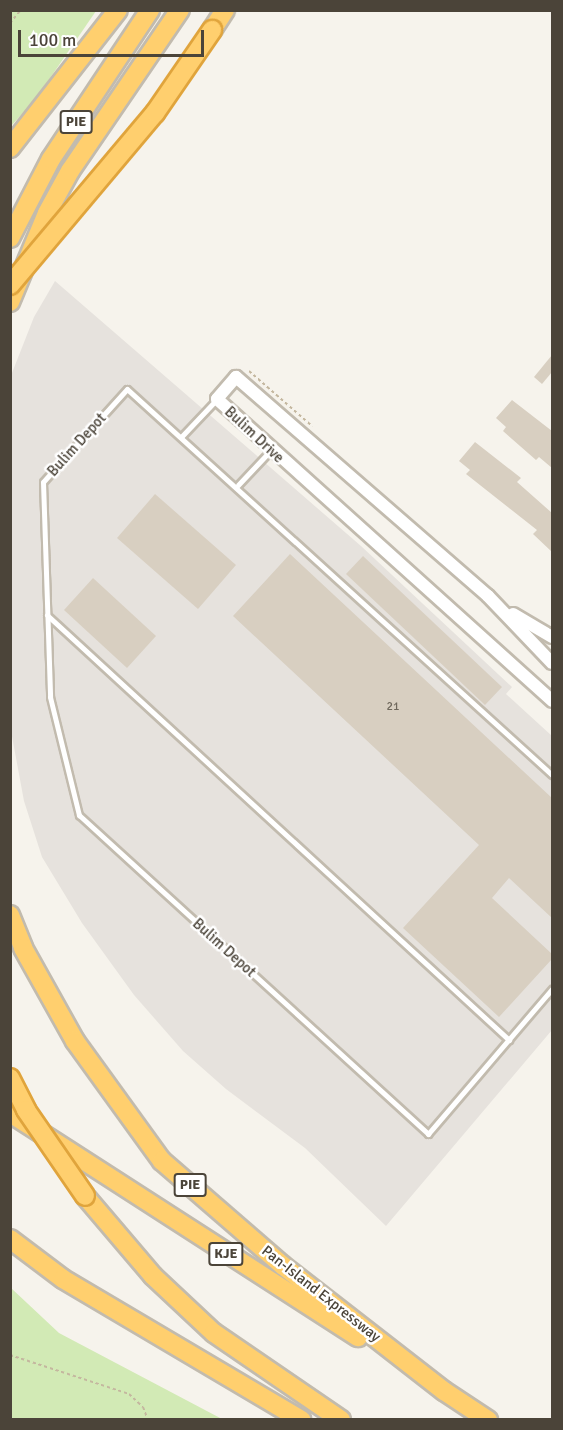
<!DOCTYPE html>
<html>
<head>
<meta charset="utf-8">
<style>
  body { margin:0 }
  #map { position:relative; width:563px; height:1430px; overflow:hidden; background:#f6f3ec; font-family:Signika,sans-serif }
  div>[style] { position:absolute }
  .industrial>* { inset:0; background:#e6e2dd }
  .green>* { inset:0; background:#d2eab5 }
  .building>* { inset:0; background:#d8cfc1 }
  .path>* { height:2px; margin-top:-1px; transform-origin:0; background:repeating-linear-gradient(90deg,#c4b79f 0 3px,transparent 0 6px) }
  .roads { filter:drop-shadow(2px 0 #c2bbae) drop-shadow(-2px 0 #c2bbae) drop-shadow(0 2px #c2bbae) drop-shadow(0 -2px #c2bbae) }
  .service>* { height:5px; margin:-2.5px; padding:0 2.5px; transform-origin:2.5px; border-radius:2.5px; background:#fff }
  .tertiary>* { height:12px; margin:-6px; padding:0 6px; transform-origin:6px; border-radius:6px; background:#fff }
  .motorway>* { height:18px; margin:-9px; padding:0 9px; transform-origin:9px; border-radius:9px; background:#ffcf6e }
  .bridges { filter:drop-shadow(2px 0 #e0a43c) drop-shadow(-2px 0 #e0a43c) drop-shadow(0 2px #e0a43c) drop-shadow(0 -2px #e0a43c) }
  .motorway-bridge>* { height:18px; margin:-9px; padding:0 9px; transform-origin:9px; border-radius:9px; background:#ffcf6e }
  span { translate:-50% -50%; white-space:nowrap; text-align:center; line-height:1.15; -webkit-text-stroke:5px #fff; paint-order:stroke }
  .number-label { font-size:12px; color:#6e675b }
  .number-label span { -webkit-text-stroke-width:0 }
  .shield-label span { padding:2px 4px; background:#fff; border:2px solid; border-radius:4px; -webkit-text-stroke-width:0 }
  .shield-label { font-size:14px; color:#4b4439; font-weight:700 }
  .street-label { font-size:15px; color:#4b4439 }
  .frame { position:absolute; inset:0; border:12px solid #4b4439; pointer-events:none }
  .scale { position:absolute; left:18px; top:30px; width:186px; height:27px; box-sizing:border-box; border:3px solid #4b4439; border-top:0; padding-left:8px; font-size:18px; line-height:21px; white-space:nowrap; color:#4b4439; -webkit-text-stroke:4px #fff; paint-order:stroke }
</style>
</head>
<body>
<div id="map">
  <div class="industrial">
    <div style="clip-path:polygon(55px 281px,361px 546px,512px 687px,506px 694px,552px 736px,552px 1030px,386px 1226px,305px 1148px,226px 1089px,183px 1051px,134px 995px,82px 923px,42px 857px,24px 801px,11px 731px,10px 378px,34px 317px)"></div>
  </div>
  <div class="green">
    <div style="clip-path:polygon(11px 10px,96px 11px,35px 100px,11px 126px)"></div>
    <div style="clip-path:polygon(11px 1288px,59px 1333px,222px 1419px,11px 1419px)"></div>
  </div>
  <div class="building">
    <div style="clip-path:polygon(552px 355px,552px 372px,542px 384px,534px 377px)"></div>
    <div style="clip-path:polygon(512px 400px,552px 431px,552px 468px,539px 457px,536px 460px,503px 431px,506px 427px,496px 418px)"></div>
    <div style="clip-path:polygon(475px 442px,521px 478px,517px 482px,552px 513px,552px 552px,533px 534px,537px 530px,466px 474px,470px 470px,459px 461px)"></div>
    <div style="clip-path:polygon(155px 494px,236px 565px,198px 609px,117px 538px)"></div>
    <div style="clip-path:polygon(290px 554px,552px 798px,552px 918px,509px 878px,492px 898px,552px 954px,552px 959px,499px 1017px,403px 928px,479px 845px,233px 616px)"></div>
    <div style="clip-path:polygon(363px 556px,502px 687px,485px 705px,346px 574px)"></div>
    <div style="clip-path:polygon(93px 578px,156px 636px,127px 668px,64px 610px)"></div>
  </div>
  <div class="path">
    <div style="left:10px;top:23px;width:17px;rotate:-50deg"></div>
    <div style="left:249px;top:371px;width:84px;rotate:41.1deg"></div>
    <div style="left:10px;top:1355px;width:125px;rotate:18.1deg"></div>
    <div style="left:129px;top:1394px;width:19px;rotate:43deg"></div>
    <div style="left:143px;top:1407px;width:14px;rotate:69deg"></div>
  </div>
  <div class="roads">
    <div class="service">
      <div style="left:182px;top:436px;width:51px;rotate:-46.6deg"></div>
      <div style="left:238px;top:485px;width:47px;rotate:-46.7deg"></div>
      <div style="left:47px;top:615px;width:628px;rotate:42.61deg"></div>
      <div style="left:552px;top:775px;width:574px;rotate:-137.75deg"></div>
      <div style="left:127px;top:389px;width:125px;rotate:132.1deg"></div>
      <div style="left:43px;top:482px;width:215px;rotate:88.1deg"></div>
      <div style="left:50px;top:697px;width:122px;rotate:76.2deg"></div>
      <div style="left:79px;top:815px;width:473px;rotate:42.4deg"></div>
      <div style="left:428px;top:1134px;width:191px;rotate:-49.5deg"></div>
    </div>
    <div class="tertiary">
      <div style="left:513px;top:614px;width:45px;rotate:30.5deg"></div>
      <div style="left:552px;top:663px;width:93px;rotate:-133.7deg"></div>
      <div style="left:488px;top:596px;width:334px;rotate:-139deg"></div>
      <div style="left:236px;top:377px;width:29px;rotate:131deg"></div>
      <div style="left:217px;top:399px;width:451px;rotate:42deg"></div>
    </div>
    <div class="motorway">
      <div style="left:212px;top:30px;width:24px;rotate:-57deg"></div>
      <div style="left:10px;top:148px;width:175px;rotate:-52deg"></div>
      <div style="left:10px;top:238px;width:89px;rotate:-62.6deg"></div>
      <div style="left:51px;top:159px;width:179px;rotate:-56.4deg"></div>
      <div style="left:10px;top:302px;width:96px;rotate:-67.4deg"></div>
      <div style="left:47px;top:213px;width:48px;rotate:-61.3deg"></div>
      <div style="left:70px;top:171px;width:195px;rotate:-55.7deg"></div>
      <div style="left:10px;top:915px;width:35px;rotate:68deg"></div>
      <div style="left:23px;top:948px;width:107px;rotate:60.8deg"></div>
      <div style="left:75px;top:1041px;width:148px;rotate:54.1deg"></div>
      <div style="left:162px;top:1161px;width:159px;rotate:40.9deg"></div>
      <div style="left:282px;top:1265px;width:205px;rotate:37.9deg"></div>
      <div style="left:444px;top:1391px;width:53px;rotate:33.4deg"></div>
      <div style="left:10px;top:1113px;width:414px;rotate:32.8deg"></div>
      <div style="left:85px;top:1196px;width:105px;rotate:49.6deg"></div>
      <div style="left:153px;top:1276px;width:83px;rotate:43.1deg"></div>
      <div style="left:214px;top:1333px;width:154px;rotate:34.4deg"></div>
      <div style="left:10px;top:1239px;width:66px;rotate:37deg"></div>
      <div style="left:63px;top:1279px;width:277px;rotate:30.6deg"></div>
    </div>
  </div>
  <div class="bridges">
    <div class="motorway-bridge">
      <div style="left:10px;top:285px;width:225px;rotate:-49.9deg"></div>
      <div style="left:155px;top:113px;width:101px;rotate:-55.5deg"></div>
      <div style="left:10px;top:1078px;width:36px;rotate:63deg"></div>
      <div style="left:26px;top:1110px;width:104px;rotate:55.5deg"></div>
    </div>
  </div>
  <div class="number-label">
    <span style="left:393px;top:707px">21</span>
  </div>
  <div class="shield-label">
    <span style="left:76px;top:122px">PIE</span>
    <span style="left:190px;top:1185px">PIE</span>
    <span style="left:226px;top:1254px">KJE</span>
  </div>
  <div class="street-label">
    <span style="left:254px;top:435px;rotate:43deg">Bulim Drive</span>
    <span style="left:77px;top:445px;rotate:-48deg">Bulim Depot</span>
    <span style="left:224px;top:948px;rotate:42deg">Bulim Depot</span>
    <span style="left:321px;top:1294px;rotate:38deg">Pan-Island Expressway</span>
  </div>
  <div class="frame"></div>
  <div class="scale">100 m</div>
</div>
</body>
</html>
